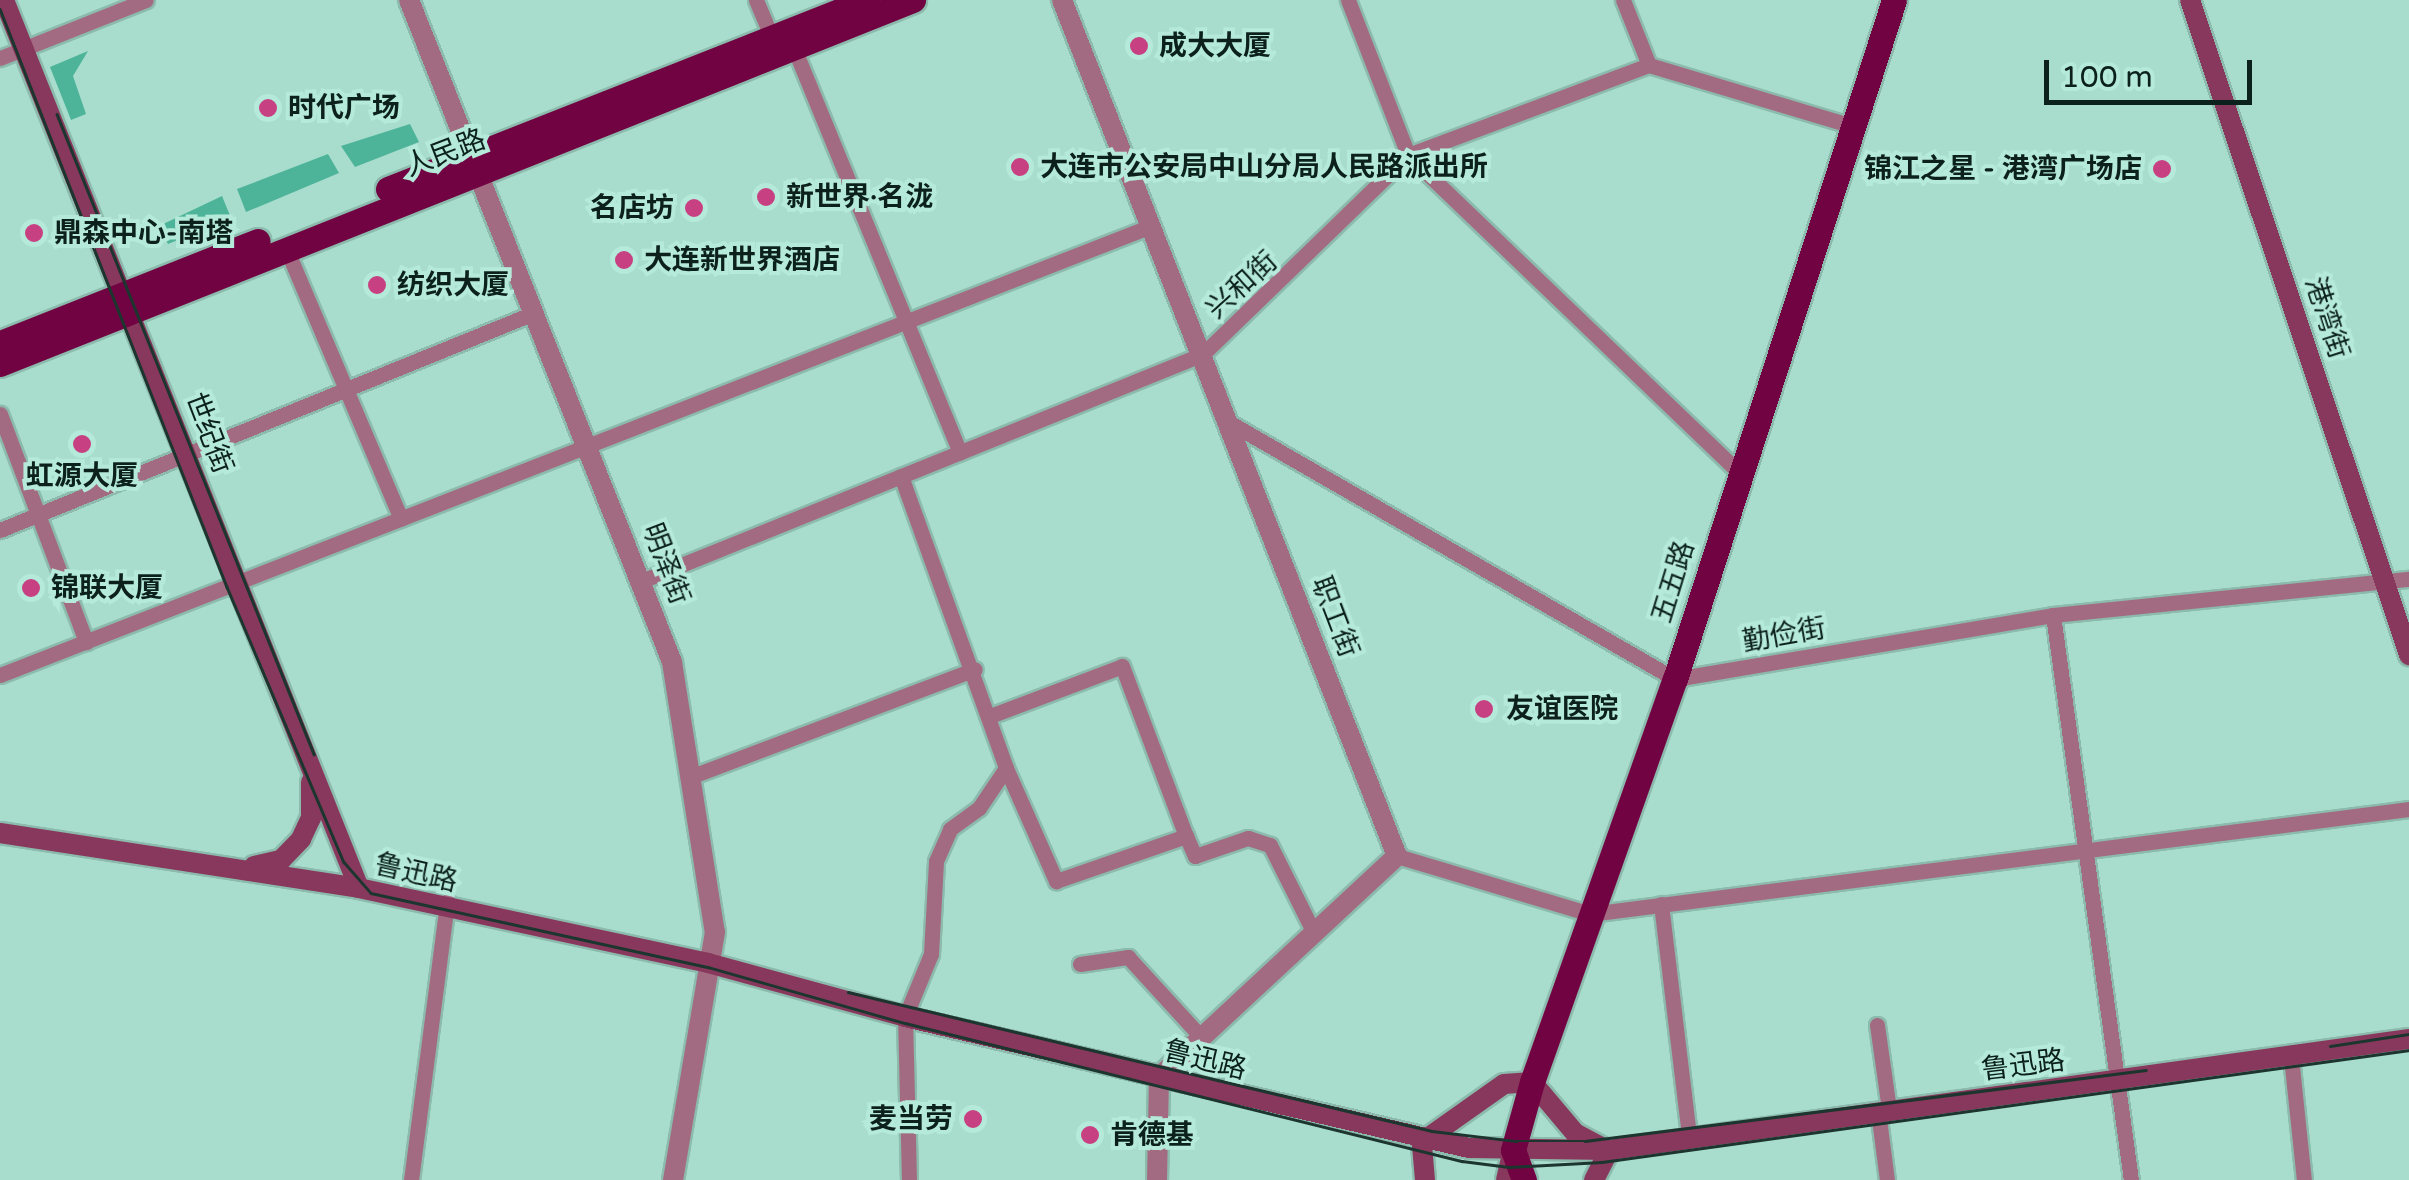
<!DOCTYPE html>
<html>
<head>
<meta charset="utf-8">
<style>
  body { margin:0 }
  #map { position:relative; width:2409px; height:1180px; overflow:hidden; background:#a8ddcd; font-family:"Varela Round","Noto Sans SC",sans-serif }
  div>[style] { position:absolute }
  .green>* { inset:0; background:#4db49a }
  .roads { filter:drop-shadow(2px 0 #8cbbad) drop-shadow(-2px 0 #8cbbad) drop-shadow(0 2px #8cbbad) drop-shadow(0 -2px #8cbbad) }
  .minor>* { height:15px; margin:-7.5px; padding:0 7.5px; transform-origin:7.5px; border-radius:7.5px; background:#a36b81 }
  .tertiary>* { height:20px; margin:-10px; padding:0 10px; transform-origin:10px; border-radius:10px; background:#a36b81 }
  .secondary>* { height:20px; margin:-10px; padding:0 10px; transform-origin:10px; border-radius:10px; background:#88385c }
  .primary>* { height:25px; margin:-12.5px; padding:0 12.5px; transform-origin:12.5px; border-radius:12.5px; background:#720342 }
  .tram>* { height:2.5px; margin:-1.25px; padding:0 1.25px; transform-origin:1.25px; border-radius:1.25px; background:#1c352e }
  .dots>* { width:28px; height:28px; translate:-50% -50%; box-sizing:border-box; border:5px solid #b5eada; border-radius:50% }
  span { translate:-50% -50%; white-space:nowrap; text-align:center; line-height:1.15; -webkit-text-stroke:8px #b5eada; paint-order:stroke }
  .poi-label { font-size:28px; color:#0c211b; font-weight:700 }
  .left { translate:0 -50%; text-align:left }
  .right { translate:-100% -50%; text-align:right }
  .street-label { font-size:28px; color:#0c211b }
  .scale { position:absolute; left:2044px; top:60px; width:208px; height:45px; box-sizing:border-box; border:5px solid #0c211b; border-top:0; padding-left:12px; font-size:30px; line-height:35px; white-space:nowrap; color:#0c211b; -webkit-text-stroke:8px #b5eada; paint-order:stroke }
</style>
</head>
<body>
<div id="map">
  <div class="green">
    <div style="clip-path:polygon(88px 51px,73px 76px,86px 114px,71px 120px,50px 67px)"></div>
    <div style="clip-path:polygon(410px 124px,419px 142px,355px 167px,341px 146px)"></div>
    <div style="clip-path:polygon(328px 154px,339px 173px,246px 212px,237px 189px)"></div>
    <div style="clip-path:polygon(222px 196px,231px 218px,168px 244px,159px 226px)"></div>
  </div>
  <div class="roads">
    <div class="minor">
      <div style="left:756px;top:0;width:41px;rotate:67.2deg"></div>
      <div style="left:772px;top:38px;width:24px;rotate:24deg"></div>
      <div style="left:794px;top:48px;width:437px;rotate:67.7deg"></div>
      <div style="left:1348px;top:0;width:166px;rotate:68.8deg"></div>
      <div style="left:1408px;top:155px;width:457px;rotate:43.8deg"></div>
      <div style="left:1623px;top:0;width:70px;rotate:68.2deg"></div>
      <div style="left:0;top:58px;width:157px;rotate:-21.7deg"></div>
      <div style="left:286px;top:248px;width:294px;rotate:67deg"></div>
      <div style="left:0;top:414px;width:244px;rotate:69.3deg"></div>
      <div style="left:1232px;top:424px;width:511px;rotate:29.93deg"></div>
      <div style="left:1675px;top:679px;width:383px;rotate:-9.6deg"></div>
      <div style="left:2053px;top:615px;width:358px;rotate:-5.8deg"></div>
      <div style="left:901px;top:476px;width:310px;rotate:70.2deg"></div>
      <div style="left:1006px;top:768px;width:124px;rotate:66.1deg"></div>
      <div style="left:1056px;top:881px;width:138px;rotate:-19.1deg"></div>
      <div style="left:1186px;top:836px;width:22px;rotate:66deg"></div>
      <div style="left:1195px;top:856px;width:56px;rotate:-18.8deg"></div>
      <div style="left:1248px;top:838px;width:23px;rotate:18deg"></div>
      <div style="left:1270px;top:845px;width:98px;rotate:63.4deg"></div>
      <div style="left:0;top:530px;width:576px;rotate:-22.12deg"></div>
      <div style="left:644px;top:580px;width:603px;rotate:-22.01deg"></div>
      <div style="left:1203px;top:354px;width:286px;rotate:-44.1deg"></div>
      <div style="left:1408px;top:155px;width:257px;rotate:-20.5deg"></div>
      <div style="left:1649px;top:65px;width:212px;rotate:16.7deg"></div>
      <div style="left:2053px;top:615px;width:570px;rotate:82.14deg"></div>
      <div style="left:0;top:675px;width:1235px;rotate:-21.31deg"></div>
      <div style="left:990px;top:716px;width:141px;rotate:-20.7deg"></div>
      <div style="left:1122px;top:666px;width:182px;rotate:69.4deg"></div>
      <div style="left:695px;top:775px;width:299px;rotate:-20.7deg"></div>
      <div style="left:1397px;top:856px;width:202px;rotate:16.7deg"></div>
      <div style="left:1590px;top:914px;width:826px;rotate:-7.31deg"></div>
      <div style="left:1661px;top:904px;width:234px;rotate:83.1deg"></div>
      <div style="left:1080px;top:964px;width:49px;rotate:-8.3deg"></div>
      <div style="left:1128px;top:957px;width:110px;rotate:47.6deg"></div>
      <div style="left:1877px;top:1025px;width:85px;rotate:81.9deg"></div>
      <div style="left:2291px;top:1057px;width:124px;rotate:84deg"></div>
      <div style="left:1878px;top:1111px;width:70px;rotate:82.6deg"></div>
      <div style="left:411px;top:1180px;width:281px;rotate:-82.6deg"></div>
      <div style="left:909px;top:1180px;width:163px;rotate:-91.4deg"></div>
      <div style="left:905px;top:1017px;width:68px;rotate:-67.6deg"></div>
      <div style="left:931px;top:954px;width:93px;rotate:-86.9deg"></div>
      <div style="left:936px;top:861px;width:35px;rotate:-66deg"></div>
      <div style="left:950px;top:829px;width:36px;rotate:-36deg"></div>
      <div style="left:979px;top:808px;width:48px;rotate:-56deg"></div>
    </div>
    <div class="tertiary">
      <div style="left:409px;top:0;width:712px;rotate:68.33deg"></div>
      <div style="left:672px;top:662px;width:273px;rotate:81deg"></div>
      <div style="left:715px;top:932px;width:252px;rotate:99.6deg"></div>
      <div style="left:1062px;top:0;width:919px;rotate:68.63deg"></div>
      <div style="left:1397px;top:856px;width:325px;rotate:137.1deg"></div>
      <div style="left:1159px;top:1077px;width:103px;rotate:91.1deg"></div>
    </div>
    <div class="secondary">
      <div style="left:4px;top:0;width:956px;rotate:68.21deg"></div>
      <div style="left:2190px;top:0;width:691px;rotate:71.51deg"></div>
      <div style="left:0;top:833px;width:363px;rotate:8.7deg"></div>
      <div style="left:359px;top:888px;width:357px;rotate:12.1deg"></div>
      <div style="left:708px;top:963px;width:204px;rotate:15.3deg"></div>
      <div style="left:905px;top:1017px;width:579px;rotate:13.08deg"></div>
      <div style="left:1469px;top:1148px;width:140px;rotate:0.8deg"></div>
      <div style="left:1609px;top:1150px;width:808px;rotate:-7.9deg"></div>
      <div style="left:254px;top:866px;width:28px;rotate:-13deg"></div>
      <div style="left:281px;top:860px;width:29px;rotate:-46deg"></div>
      <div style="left:301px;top:839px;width:23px;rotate:-65deg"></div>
      <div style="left:311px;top:818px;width:36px;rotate:-90deg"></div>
      <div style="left:1425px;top:1180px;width:38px;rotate:-95deg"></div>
      <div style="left:1422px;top:1142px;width:100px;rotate:-35.3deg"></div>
      <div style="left:1504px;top:1084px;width:28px;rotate:-4deg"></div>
      <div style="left:1532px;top:1082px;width:67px;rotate:49.9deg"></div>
      <div style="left:1575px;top:1133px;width:32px;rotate:28deg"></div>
      <div style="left:1506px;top:1180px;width:31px;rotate:-77deg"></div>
      <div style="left:1594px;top:1180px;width:34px;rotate:-63deg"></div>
    </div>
    <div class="primary">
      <div style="left:388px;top:189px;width:515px;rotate:-21.53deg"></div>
      <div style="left:0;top:343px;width:277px;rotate:-21.6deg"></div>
      <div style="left:0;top:364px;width:983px;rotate:-21.74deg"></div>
      <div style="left:1524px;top:1180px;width:32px;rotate:-110deg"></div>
      <div style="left:1513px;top:1150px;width:71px;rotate:-74.4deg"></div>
      <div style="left:1532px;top:1082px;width:428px;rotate:-70.5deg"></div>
      <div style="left:1675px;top:679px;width:713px;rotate:-72.12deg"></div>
    </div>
  </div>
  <div class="tram">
    <div style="left:0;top:9px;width:621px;rotate:68.56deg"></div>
    <div style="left:227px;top:587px;width:299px;rotate:67deg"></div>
    <div style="left:344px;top:862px;width:41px;rotate:48.9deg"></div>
    <div style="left:371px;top:893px;width:345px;rotate:12.4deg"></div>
    <div style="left:708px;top:967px;width:205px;rotate:15.9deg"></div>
    <div style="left:905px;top:1023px;width:574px;rotate:13.92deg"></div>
    <div style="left:1462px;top:1161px;width:47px;rotate:7.3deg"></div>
    <div style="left:1509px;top:1167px;width:93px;rotate:-3.1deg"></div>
    <div style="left:1602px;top:1162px;width:815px;rotate:-7.9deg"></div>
    <div style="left:57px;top:114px;width:690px;rotate:68.12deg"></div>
    <div style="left:848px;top:992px;width:600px;rotate:13.39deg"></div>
    <div style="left:1432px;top:1131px;width:85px;rotate:6.8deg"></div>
    <div style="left:1516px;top:1141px;width:69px"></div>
    <div style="left:1585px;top:1141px;width:565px;rotate:-7.21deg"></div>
    <div style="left:2330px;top:1046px;width:80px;rotate:-8.6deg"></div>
  </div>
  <div class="dots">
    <div style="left:1139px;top:46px;background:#c74081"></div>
    <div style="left:268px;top:108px;background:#c74081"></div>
    <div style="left:1020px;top:167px;background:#c74081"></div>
    <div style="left:2162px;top:169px;background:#c74081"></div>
    <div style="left:766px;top:197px;background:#c74081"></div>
    <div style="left:694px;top:208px;background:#c74081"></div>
    <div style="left:34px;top:233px;background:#c74081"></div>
    <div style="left:624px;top:260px;background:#c74081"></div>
    <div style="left:377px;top:285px;background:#c74081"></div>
    <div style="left:82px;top:444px;background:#c74081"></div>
    <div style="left:31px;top:588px;background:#c74081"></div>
    <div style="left:1484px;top:709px;background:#c74081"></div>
    <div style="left:973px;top:1119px;background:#c74081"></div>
    <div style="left:1090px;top:1135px;background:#c74081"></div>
  </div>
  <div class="poi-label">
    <span class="left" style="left:1159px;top:46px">成大大厦</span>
    <span class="left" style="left:288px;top:108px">时代广场</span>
    <span class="left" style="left:1040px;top:167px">大连市公安局中山分局人民路派出所</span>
    <span class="right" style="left:2142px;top:169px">锦江之星 - 港湾广场店</span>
    <span class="left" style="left:786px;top:197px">新世界·名泷</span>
    <span class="right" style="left:674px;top:208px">名店坊</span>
    <span class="left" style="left:54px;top:233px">鼎森中心-南塔</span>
    <span class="left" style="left:644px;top:260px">大连新世界酒店</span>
    <span class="left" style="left:397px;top:285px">纺织大厦</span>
    <span style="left:82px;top:476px">虹源大厦</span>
    <span class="left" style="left:51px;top:588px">锦联大厦</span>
    <span class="left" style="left:1506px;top:709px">友谊医院</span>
    <span class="right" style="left:953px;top:1119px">麦当劳</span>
    <span class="left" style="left:1110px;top:1135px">肯德基</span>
  </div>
  <div class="street-label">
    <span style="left:445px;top:153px;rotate:-21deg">人民路</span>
    <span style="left:1242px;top:285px;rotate:-42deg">兴和街</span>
    <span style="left:2327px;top:318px;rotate:72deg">港湾街</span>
    <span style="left:209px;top:433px;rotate:69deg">世纪街</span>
    <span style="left:666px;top:564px;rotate:69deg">明泽街</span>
    <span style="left:1673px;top:582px;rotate:-73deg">五五路</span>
    <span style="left:1335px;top:617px;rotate:69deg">职工街</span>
    <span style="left:1784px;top:635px;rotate:-10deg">勤俭街</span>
    <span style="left:416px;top:873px;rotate:13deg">鲁迅路</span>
    <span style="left:1205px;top:1060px;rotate:14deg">鲁迅路</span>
    <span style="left:2023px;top:1065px;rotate:-7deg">鲁迅路</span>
  </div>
  <div class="scale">100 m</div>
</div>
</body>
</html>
